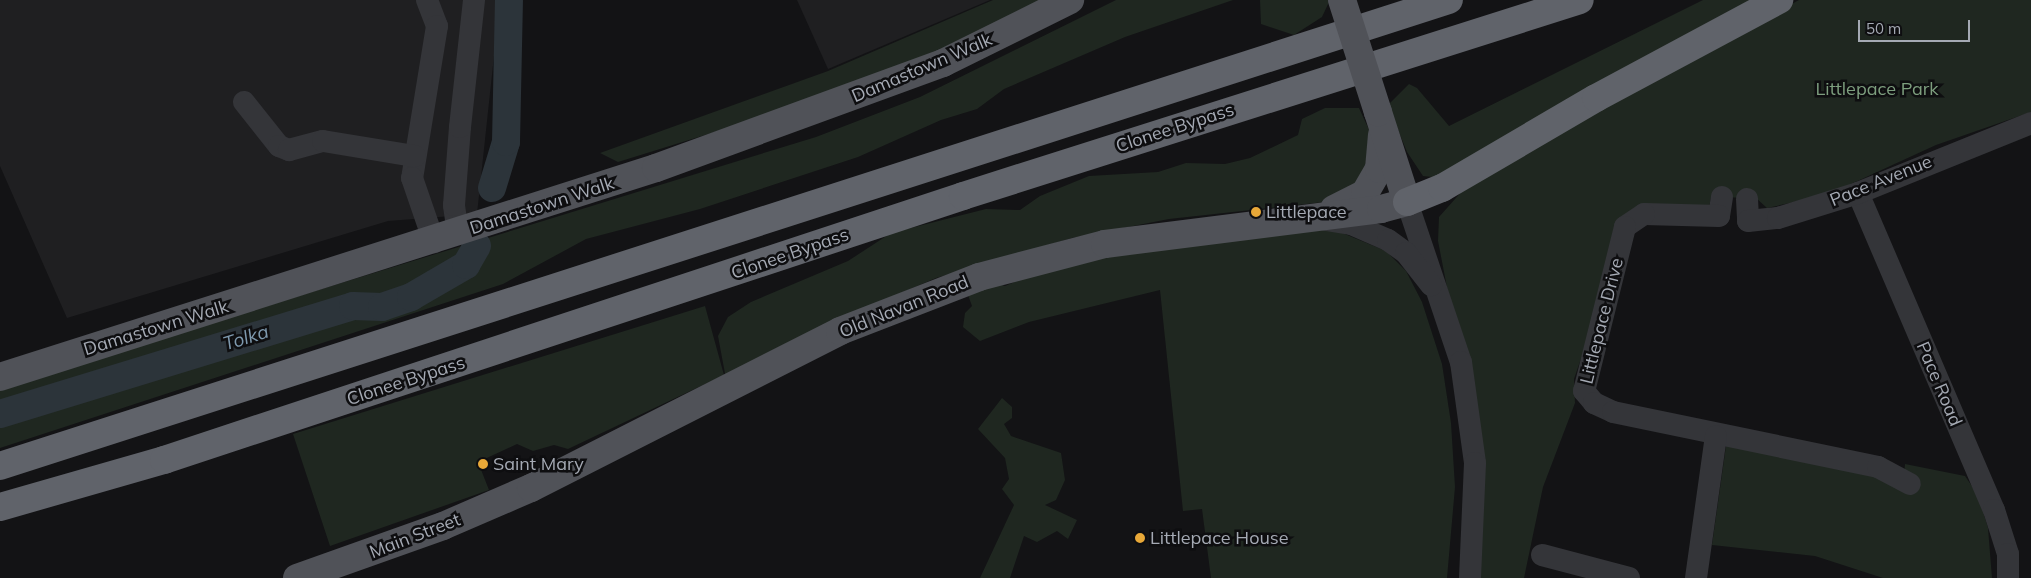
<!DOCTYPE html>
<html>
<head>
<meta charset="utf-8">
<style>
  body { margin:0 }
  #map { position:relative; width:2031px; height:578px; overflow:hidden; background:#131315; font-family:Mulish,sans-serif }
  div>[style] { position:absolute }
  .built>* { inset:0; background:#1f1f21 }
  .green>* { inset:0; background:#1f2720 }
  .river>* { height:28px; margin:-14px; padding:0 14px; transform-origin:14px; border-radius:14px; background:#2c343a }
  .minor>* { height:22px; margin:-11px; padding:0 11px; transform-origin:11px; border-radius:11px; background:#343539 }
  .major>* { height:28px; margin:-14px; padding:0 14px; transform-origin:14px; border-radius:14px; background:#505258 }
  .highway>* { height:28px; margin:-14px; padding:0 14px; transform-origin:14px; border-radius:14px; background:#60636a }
  .major-bridge>* { height:28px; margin:-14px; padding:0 14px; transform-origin:14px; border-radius:14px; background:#505258 }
  .dots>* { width:14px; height:14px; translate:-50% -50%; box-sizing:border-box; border:2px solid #0e0e10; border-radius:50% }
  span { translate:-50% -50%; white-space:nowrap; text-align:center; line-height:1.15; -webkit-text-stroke:5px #0e0e10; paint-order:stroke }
  .street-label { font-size:18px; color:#a5aab4 }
  .park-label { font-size:18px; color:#7d9e7e }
  .poi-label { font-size:18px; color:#a5aab4 }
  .left { translate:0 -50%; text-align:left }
  .water-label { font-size:19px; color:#7e99ae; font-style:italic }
  .scale { position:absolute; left:1858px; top:20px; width:112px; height:22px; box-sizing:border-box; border:2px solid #a5aab4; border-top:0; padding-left:6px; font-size:15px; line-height:18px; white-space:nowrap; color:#a5aab4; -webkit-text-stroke:4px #0e0e10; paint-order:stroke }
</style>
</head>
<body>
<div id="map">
  <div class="built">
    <div style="clip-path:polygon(0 0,500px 0,477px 214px,388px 221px,67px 318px,0 166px)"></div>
    <div style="clip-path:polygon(797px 0,990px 0,828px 69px)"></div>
  </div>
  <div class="green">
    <div style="clip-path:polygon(993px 0,1041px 0,942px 51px,812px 102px,618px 162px,600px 153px,828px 71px)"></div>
    <div style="clip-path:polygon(1116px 0,1233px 0,1125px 37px,1004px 89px,977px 109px,941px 120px,858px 157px,700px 209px,586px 239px,503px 284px,0 448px,0 388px,816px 137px,920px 97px)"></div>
    <div style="clip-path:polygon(1260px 0,1328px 0,1329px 2px,1322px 17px,1294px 35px,1261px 24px)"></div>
    <div style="clip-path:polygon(1703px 0,1766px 0,1442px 178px,1423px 176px,1407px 152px,1388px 105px,1409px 84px,1417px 88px,1449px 126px)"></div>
    <div style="clip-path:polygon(1799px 0,2031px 0,2031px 112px,1936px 145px,1827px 195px,1767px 208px,1756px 198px,1711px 197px,1709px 208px,1631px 212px,1574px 379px,1575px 403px,1543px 487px,1524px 578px,1480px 578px,1451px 308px,1438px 241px,1439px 217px,1471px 181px)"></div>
    <div style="clip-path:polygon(1325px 108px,1359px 108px,1371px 134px,1362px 184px,1333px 201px,1169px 219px,1072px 238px,936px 278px,833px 322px,726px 379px,718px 336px,728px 317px,751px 302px,848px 261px,891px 233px,986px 209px,1020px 210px,1040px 196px,1089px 176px,1158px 172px,1186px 163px,1225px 164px,1250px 158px,1298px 135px,1302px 119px)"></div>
    <div style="clip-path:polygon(1306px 227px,1340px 232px,1386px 251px,1406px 271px,1422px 302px,1442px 364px,1451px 423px,1455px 487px,1447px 578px,1211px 578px,1202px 509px,1183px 511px,1160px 290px,1029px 322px,980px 341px,963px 327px,965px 313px,972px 306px,968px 295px,990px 281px,1005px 286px,1047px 268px,1117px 250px)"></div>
    <div style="clip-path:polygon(705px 306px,724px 375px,568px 449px,554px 445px,533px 451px,517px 444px,478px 462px,489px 490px,330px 546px,293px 434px)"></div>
    <div style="clip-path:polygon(1002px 398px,1012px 407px,1012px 418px,1004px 424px,1011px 436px,1061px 453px,1065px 480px,1056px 500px,1045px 505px,1077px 520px,1068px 539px,1057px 531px,1037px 542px,1024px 536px,1010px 578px,980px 578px,1014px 505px,1002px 489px,1009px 479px,1005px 458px,978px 429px)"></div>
    <div style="clip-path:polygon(1727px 439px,1881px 473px,1903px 489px,1905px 464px,1965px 476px,1978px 495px,1988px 528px,1992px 578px,1883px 578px,1815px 556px,1712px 545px)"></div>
  </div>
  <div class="river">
    <div style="left:492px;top:188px;width:48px;rotate:-73.1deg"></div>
    <div style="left:506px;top:142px;width:142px;rotate:-88.8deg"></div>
    <div style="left:0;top:414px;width:369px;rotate:-17deg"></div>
    <div style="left:353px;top:306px;width:29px;rotate:2deg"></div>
    <div style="left:382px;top:307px;width:31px;rotate:-19deg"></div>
    <div style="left:411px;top:297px;width:64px;rotate:-30.2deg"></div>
    <div style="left:466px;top:265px;width:22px;rotate:-60deg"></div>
  </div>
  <div class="minor">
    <div style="left:427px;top:0;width:28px;rotate:69deg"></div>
    <div style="left:437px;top:26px;width:154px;rotate:99.3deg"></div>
    <div style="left:412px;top:178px;width:68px;rotate:71deg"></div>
    <div style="left:244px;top:102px;width:56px;rotate:51.5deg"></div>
    <div style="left:279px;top:146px;width:11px;rotate:22deg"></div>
    <div style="left:289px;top:150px;width:35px;rotate:-15deg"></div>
    <div style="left:323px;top:141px;width:93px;rotate:9.3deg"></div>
    <div style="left:1858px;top:193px;width:345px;rotate:66.8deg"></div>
    <div style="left:1994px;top:510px;width:46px;rotate:72.3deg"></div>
    <div style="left:2008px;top:554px;width:24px;rotate:90deg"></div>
    <div style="left:1722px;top:197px;width:19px;rotate:99deg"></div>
    <div style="left:1719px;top:216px;width:75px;rotate:-178.5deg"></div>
    <div style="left:1644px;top:214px;width:23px;rotate:146deg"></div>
    <div style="left:1625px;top:227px;width:169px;rotate:104deg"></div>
    <div style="left:1584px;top:391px;width:16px;rotate:50deg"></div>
    <div style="left:1594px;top:403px;width:21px;rotate:25deg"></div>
    <div style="left:1613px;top:412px;width:271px;rotate:11.7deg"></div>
    <div style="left:1878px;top:467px;width:36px;rotate:28deg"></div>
    <div style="left:1747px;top:199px;width:22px;rotate:87deg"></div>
    <div style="left:1748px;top:221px;width:30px;rotate:-6deg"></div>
    <div style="left:1778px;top:218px;width:84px;rotate:-17.4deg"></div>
    <div style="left:1858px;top:193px;width:187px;rotate:-22deg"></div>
    <div style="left:1407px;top:202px;width:169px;rotate:71.4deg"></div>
    <div style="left:1461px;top:362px;width:102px;rotate:82.1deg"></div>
    <div style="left:1475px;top:463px;width:115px;rotate:92.5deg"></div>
    <div style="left:1326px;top:220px;width:25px;rotate:9deg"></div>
    <div style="left:1351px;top:224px;width:40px;rotate:23.4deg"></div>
    <div style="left:1388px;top:240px;width:22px;rotate:36deg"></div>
    <div style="left:1406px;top:253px;width:41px;rotate:52deg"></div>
    <div style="left:458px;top:234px;width:29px;rotate:-98deg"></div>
    <div style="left:454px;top:205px;width:78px;rotate:-85.6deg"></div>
    <div style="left:460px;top:127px;width:128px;rotate:-83.7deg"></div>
    <div style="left:1542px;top:555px;width:90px;rotate:14.8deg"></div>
    <div style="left:1696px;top:578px;width:143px;rotate:-82deg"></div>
  </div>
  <div class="major">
    <div style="left:1334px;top:209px;width:35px;rotate:-27deg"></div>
    <div style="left:1365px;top:193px;width:28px;rotate:-60deg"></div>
    <div style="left:1379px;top:169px;width:34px;rotate:-85deg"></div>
    <div style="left:0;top:377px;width:688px;rotate:-17.67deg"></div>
    <div style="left:656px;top:168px;width:306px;rotate:-20.1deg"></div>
    <div style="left:943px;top:63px;width:142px;rotate:-26.4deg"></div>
    <div style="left:297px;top:578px;width:155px;rotate:-19.6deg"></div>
    <div style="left:443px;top:526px;width:96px;rotate:-23.4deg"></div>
    <div style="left:531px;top:488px;width:347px;rotate:-26.9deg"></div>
    <div style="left:840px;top:331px;width:149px;rotate:-21.2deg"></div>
    <div style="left:979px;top:277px;width:130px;rotate:-14.7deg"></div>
    <div style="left:1105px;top:244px;width:278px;rotate:-7.2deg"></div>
    <div style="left:1381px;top:209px;width:27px;rotate:-15deg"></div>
    <div style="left:1407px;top:202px;width:95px;rotate:-107.9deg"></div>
  </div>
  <div class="highway">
    <div style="left:1407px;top:202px;width:38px;rotate:-22deg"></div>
    <div style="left:1442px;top:188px;width:178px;rotate:-30.3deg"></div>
    <div style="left:1596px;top:98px;width:208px;rotate:-28.2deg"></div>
    <div style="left:0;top:466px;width:1522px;rotate:-17.83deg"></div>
    <div style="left:0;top:507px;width:171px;rotate:-16deg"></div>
    <div style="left:164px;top:460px;width:841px;rotate:-18.28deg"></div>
    <div style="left:963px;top:196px;width:647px;rotate:-17.62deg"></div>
  </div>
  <div class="major-bridge">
    <div style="left:1342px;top:0;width:118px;rotate:72.2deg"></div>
  </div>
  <div class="dots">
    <div style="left:1256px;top:212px;background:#e8a838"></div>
    <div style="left:483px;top:464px;background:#e8a838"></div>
    <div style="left:1140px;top:538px;background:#e8a838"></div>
  </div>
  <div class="street-label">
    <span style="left:922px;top:68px;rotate:-23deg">Damastown Walk</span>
    <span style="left:1175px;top:128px;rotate:-18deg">Clonee Bypass</span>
    <span style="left:1881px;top:181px;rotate:-22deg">Pace Avenue</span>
    <span style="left:542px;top:206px;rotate:-18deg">Damastown Walk</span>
    <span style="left:790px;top:254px;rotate:-19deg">Clonee Bypass</span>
    <span style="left:904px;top:307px;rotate:-22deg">Old Navan Road</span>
    <span style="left:1602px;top:321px;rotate:-76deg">Littlepace Drive</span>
    <span style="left:156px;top:328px;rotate:-17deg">Damastown Walk</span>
    <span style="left:406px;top:381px;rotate:-18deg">Clonee Bypass</span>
    <span style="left:1939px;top:384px;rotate:67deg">Pace Road</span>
    <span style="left:415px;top:536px;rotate:-21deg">Main Street</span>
  </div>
  <div class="park-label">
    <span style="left:1877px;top:89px">Littlepace Park</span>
  </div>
  <div class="poi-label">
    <span class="left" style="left:1266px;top:212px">Littlepace</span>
    <span class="left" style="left:493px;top:464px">Saint Mary</span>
    <span class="left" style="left:1150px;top:538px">Littlepace House</span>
  </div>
  <div class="water-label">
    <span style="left:246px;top:338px;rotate:-17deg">Tolka</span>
  </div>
  <div class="scale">50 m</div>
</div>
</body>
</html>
